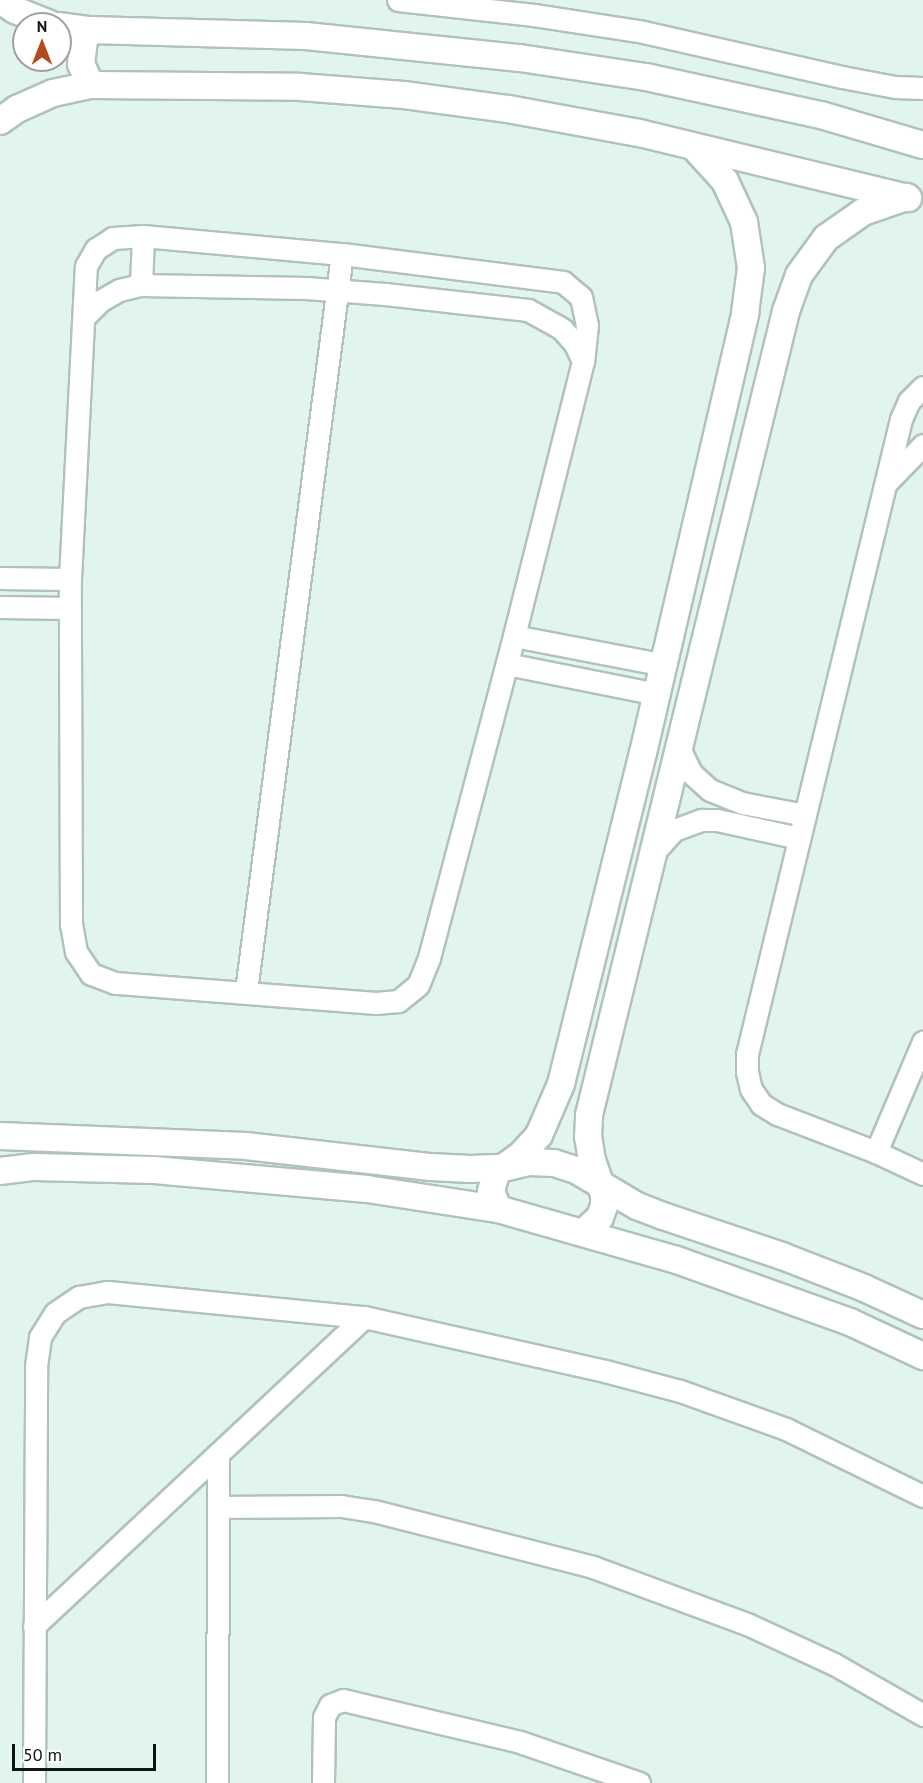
<!DOCTYPE html>
<html>
<head>
<meta charset="utf-8">
<style>
  body { margin:0 }
  #map { position:relative; width:923px; height:1783px; overflow:hidden; background:#e2f5ed; font-family:"PT Sans",sans-serif }
  div>[style] { position:absolute }
  .roads { filter:drop-shadow(2px 0 #b0c2bb) drop-shadow(-2px 0 #b0c2bb) drop-shadow(0 2px #b0c2bb) drop-shadow(0 -2px #b0c2bb) }
  .minor>* { height:21px; margin:-10.5px; padding:0 10.5px; transform-origin:10.5px; border-radius:10.5px; background:#fff }
  .tertiary>* { height:26px; margin:-13px; padding:0 13px; transform-origin:13px; border-radius:13px; background:#fff }
  span { translate:-50% -50%; white-space:nowrap; text-align:center; line-height:1.15; -webkit-text-stroke:4.5px #fff; paint-order:stroke }
  .north { position:absolute; left:12px; top:12px; width:60px; height:60px; box-sizing:border-box; background:#fff; border:2px solid #9fa1a1; border-radius:50%; rotate:0deg; font-size:16px; font-weight:700; line-height:24px; text-align:center; color:#0f1513 }
  .north::after { content:''; display:block; margin:auto; width:21px; height:27px; background:#b14b1f; clip-path:polygon(50% 0,100% 100%,50% 72%,0 100%) }
  .scale { position:absolute; left:12px; top:1744px; width:144px; height:27px; box-sizing:border-box; border:3px solid #0f1513; border-top:0; padding-left:8px; font-size:18px; line-height:21px; white-space:nowrap; color:#0f1513; -webkit-text-stroke:4px #fff; paint-order:stroke }
</style>
</head>
<body>
<div id="map">
  <div class="roads">
    <div class="minor">
      <div style="left:398px;top:0;width:137px;rotate:6.3deg"></div>
      <div style="left:534px;top:15px;width:106px;rotate:8.7deg"></div>
      <div style="left:639px;top:31px;width:208px;rotate:12.8deg"></div>
      <div style="left:842px;top:77px;width:54px;rotate:10.7deg"></div>
      <div style="left:895px;top:87px;width:28px;rotate:2deg"></div>
      <div style="left:143px;top:236px;width:200px;rotate:5.2deg"></div>
      <div style="left:342px;top:254px;width:223px;rotate:7.2deg"></div>
      <div style="left:563px;top:282px;width:23px;rotate:40deg"></div>
      <div style="left:581px;top:297px;width:29px;rotate:78deg"></div>
      <div style="left:587px;top:325px;width:36px;rotate:96deg"></div>
      <div style="left:583px;top:361px;width:284px;rotate:104.1deg"></div>
      <div style="left:514px;top:636px;width:333px;rotate:104.8deg"></div>
      <div style="left:429px;top:958px;width:29px;rotate:112deg"></div>
      <div style="left:418px;top:985px;width:26px;rotate:141deg"></div>
      <div style="left:398px;top:1001px;width:22px;rotate:175deg"></div>
      <div style="left:376px;top:1003px;width:262px;rotate:-175.6deg"></div>
      <div style="left:115px;top:983px;width:26px;rotate:-159deg"></div>
      <div style="left:91px;top:974px;width:27px;rotate:-124deg"></div>
      <div style="left:76px;top:952px;width:27px;rotate:-100deg"></div>
      <div style="left:71px;top:925px;width:346px;rotate:-90.2deg"></div>
      <div style="left:70px;top:579px;width:313px;rotate:-87.1deg"></div>
      <div style="left:86px;top:266px;width:20px;rotate:-60deg"></div>
      <div style="left:96px;top:249px;width:20px;rotate:-33deg"></div>
      <div style="left:113px;top:238px;width:30px;rotate:-4deg"></div>
      <div style="left:141px;top:285px;width:49px;rotate:-87.7deg"></div>
      <div style="left:84px;top:317px;width:23px;rotate:-45deg"></div>
      <div style="left:100px;top:301px;width:22px;rotate:-30deg"></div>
      <div style="left:119px;top:290px;width:23px;rotate:-13deg"></div>
      <div style="left:141px;top:285px;width:165px;rotate:1deg"></div>
      <div style="left:306px;top:288px;width:79px;rotate:4.3deg"></div>
      <div style="left:385px;top:294px;width:144px;rotate:6.4deg"></div>
      <div style="left:528px;top:310px;width:39px;rotate:29deg"></div>
      <div style="left:562px;top:329px;width:20px;rotate:49deg"></div>
      <div style="left:575px;top:344px;width:19px;rotate:65deg"></div>
      <div style="left:923px;top:387px;width:20px;rotate:135deg"></div>
      <div style="left:909px;top:401px;width:20px;rotate:114deg"></div>
      <div style="left:901px;top:419px;width:653px;rotate:103.63deg"></div>
      <div style="left:747px;top:1054px;width:18px;rotate:90deg"></div>
      <div style="left:747px;top:1072px;width:17px;rotate:77deg"></div>
      <div style="left:751px;top:1089px;width:18px;rotate:56deg"></div>
      <div style="left:761px;top:1104px;width:19px;rotate:32deg"></div>
      <div style="left:777px;top:1114px;width:106px;rotate:21deg"></div>
      <div style="left:876px;top:1152px;width:52px;rotate:25.1deg"></div>
      <div style="left:886px;top:483px;width:53px;rotate:-45.8deg"></div>
      <div style="left:0;top:578px;width:70px;rotate:0.8deg"></div>
      <div style="left:0;top:607px;width:70px;rotate:0.8deg"></div>
      <div style="left:514px;top:636px;width:153px;rotate:10.9deg"></div>
      <div style="left:507px;top:664px;width:153px;rotate:11.3deg"></div>
      <div style="left:680px;top:750px;width:25px;rotate:64deg"></div>
      <div style="left:691px;top:773px;width:25px;rotate:42deg"></div>
      <div style="left:710px;top:790px;width:35px;rotate:22deg"></div>
      <div style="left:742px;top:803px;width:64px;rotate:10.8deg"></div>
      <div style="left:654px;top:852px;width:30px;rotate:-48deg"></div>
      <div style="left:674px;top:830px;width:30px;rotate:-20deg"></div>
      <div style="left:702px;top:820px;width:15px"></div>
      <div style="left:717px;top:820px;width:84px;rotate:12.4deg"></div>
      <div style="left:246px;top:991px;width:743px;rotate:-82.58deg"></div>
      <div style="left:876px;top:1152px;width:120px;rotate:-66.9deg"></div>
      <div style="left:218px;top:1507px;width:123px;rotate:-0.5deg"></div>
      <div style="left:341px;top:1506px;width:33px;rotate:9deg"></div>
      <div style="left:374px;top:1511px;width:226px;rotate:14.3deg"></div>
      <div style="left:593px;top:1567px;width:164px;rotate:20.3deg"></div>
      <div style="left:747px;top:1624px;width:96px;rotate:24.7deg"></div>
      <div style="left:834px;top:1664px;width:103px;rotate:29.8deg"></div>
      <div style="left:34px;top:1626px;width:452px;rotate:-43.1deg"></div>
      <div style="left:34px;top:1783px;width:417px;rotate:-89.7deg"></div>
      <div style="left:36px;top:1366px;width:29px;rotate:-82deg"></div>
      <div style="left:40px;top:1337px;width:28px;rotate:-58deg"></div>
      <div style="left:55px;top:1313px;width:29px;rotate:-34deg"></div>
      <div style="left:79px;top:1297px;width:29px;rotate:-10deg"></div>
      <div style="left:108px;top:1292px;width:257px;rotate:5.6deg"></div>
      <div style="left:364px;top:1317px;width:247px;rotate:12.6deg"></div>
      <div style="left:605px;top:1371px;width:78px;rotate:14.9deg"></div>
      <div style="left:680px;top:1391px;width:113px;rotate:19.7deg"></div>
      <div style="left:786px;top:1429px;width:153px;rotate:26.1deg"></div>
      <div style="left:217px;top:1783px;width:329px;rotate:-89.8deg"></div>
      <div style="left:323px;top:1783px;width:66px;rotate:-89.1deg"></div>
      <div style="left:324px;top:1717px;width:13px;rotate:-63deg"></div>
      <div style="left:330px;top:1705px;width:14px;rotate:-21deg"></div>
      <div style="left:343px;top:1700px;width:182px;rotate:13.3deg"></div>
      <div style="left:520px;top:1742px;width:126px;rotate:19deg"></div>
    </div>
    <div class="tertiary">
      <div style="left:0;top:0;width:18px;rotate:34deg"></div>
      <div style="left:15px;top:10px;width:37px;rotate:22deg"></div>
      <div style="left:60px;top:26px;width:30px;rotate:8deg"></div>
      <div style="left:90px;top:30px;width:216px;rotate:1.6deg"></div>
      <div style="left:306px;top:36px;width:215px;rotate:5.9deg"></div>
      <div style="left:520px;top:58px;width:127px;rotate:8.6deg"></div>
      <div style="left:646px;top:77px;width:179px;rotate:12.3deg"></div>
      <div style="left:821px;top:115px;width:106px;rotate:16.4deg"></div>
      <div style="left:90px;top:30px;width:12px;rotate:121deg"></div>
      <div style="left:84px;top:40px;width:24px;rotate:97deg"></div>
      <div style="left:81px;top:64px;width:23px;rotate:65deg"></div>
      <div style="left:0;top:121px;width:21px;rotate:-35deg"></div>
      <div style="left:17px;top:109px;width:39px;rotate:-24deg"></div>
      <div style="left:53px;top:93px;width:39px;rotate:-12deg"></div>
      <div style="left:91px;top:85px;width:209px;rotate:0.5deg"></div>
      <div style="left:300px;top:87px;width:104px;rotate:4.4deg"></div>
      <div style="left:404px;top:95px;width:105px;rotate:7.7deg"></div>
      <div style="left:508px;top:109px;width:133px;rotate:10.4deg"></div>
      <div style="left:639px;top:133px;width:277px;rotate:13.6deg"></div>
      <div style="left:0;top:1136px;width:246px;rotate:2.3deg"></div>
      <div style="left:246px;top:1146px;width:186px;rotate:6.5deg"></div>
      <div style="left:431px;top:1167px;width:39px;rotate:3deg"></div>
      <div style="left:470px;top:1169px;width:33px;rotate:-2deg"></div>
      <div style="left:503px;top:1168px;width:26px;rotate:-13deg"></div>
      <div style="left:528px;top:1162px;width:26px;rotate:2deg"></div>
      <div style="left:554px;top:1163px;width:25px;rotate:18deg"></div>
      <div style="left:578px;top:1171px;width:69px;rotate:30.7deg"></div>
      <div style="left:637px;top:1206px;width:28px;rotate:21deg"></div>
      <div style="left:663px;top:1216px;width:126px;rotate:18.6deg"></div>
      <div style="left:782px;top:1256px;width:88px;rotate:21.3deg"></div>
      <div style="left:864px;top:1288px;width:65px;rotate:24.6deg"></div>
      <div style="left:0;top:1171px;width:34px;rotate:-7deg"></div>
      <div style="left:34px;top:1167px;width:120px;rotate:1.4deg"></div>
      <div style="left:154px;top:1170px;width:214px;rotate:5.1deg"></div>
      <div style="left:367px;top:1189px;width:133px;rotate:8.7deg"></div>
      <div style="left:498px;top:1209px;width:183px;rotate:15.9deg"></div>
      <div style="left:674px;top:1259px;width:187px;rotate:19.7deg"></div>
      <div style="left:850px;top:1322px;width:81px;rotate:25deg"></div>
      <div style="left:498px;top:1209px;width:19px;rotate:-111deg"></div>
      <div style="left:491px;top:1191px;width:19px;rotate:-74deg"></div>
      <div style="left:496px;top:1173px;width:32px;rotate:-36deg"></div>
      <div style="left:522px;top:1154px;width:25px;rotate:-48deg"></div>
      <div style="left:539px;top:1135px;width:56px;rotate:-66.7deg"></div>
      <div style="left:561px;top:1084px;width:341px;rotate:-76.1deg"></div>
      <div style="left:643px;top:753px;width:452px;rotate:-76.9deg"></div>
      <div style="left:745px;top:313px;width:45px;rotate:-82.4deg"></div>
      <div style="left:751px;top:268px;width:47px;rotate:-98.7deg"></div>
      <div style="left:744px;top:222px;width:45px;rotate:-114.9deg"></div>
      <div style="left:725px;top:181px;width:46px;rotate:-132.4deg"></div>
      <div style="left:584px;top:1232px;width:22px;rotate:-43deg"></div>
      <div style="left:600px;top:1217px;width:12px;rotate:-70deg"></div>
      <div style="left:604px;top:1206px;width:11px;rotate:-90deg"></div>
      <div style="left:604px;top:1195px;width:36px;rotate:-109deg"></div>
      <div style="left:592px;top:1161px;width:24px;rotate:-99deg"></div>
      <div style="left:588px;top:1137px;width:22px;rotate:-87deg"></div>
      <div style="left:589px;top:1115px;width:828px;rotate:-76.23deg"></div>
      <div style="left:786px;top:311px;width:38px;rotate:-70deg"></div>
      <div style="left:799px;top:275px;width:46px;rotate:-53.9deg"></div>
      <div style="left:826px;top:238px;width:45px;rotate:-35.1deg"></div>
      <div style="left:863px;top:212px;width:46px;rotate:-19.2deg"></div>
    </div>
  </div>
  <div class="north">N</div>
  <div class="scale">50 m</div>
</div>
</body>
</html>
